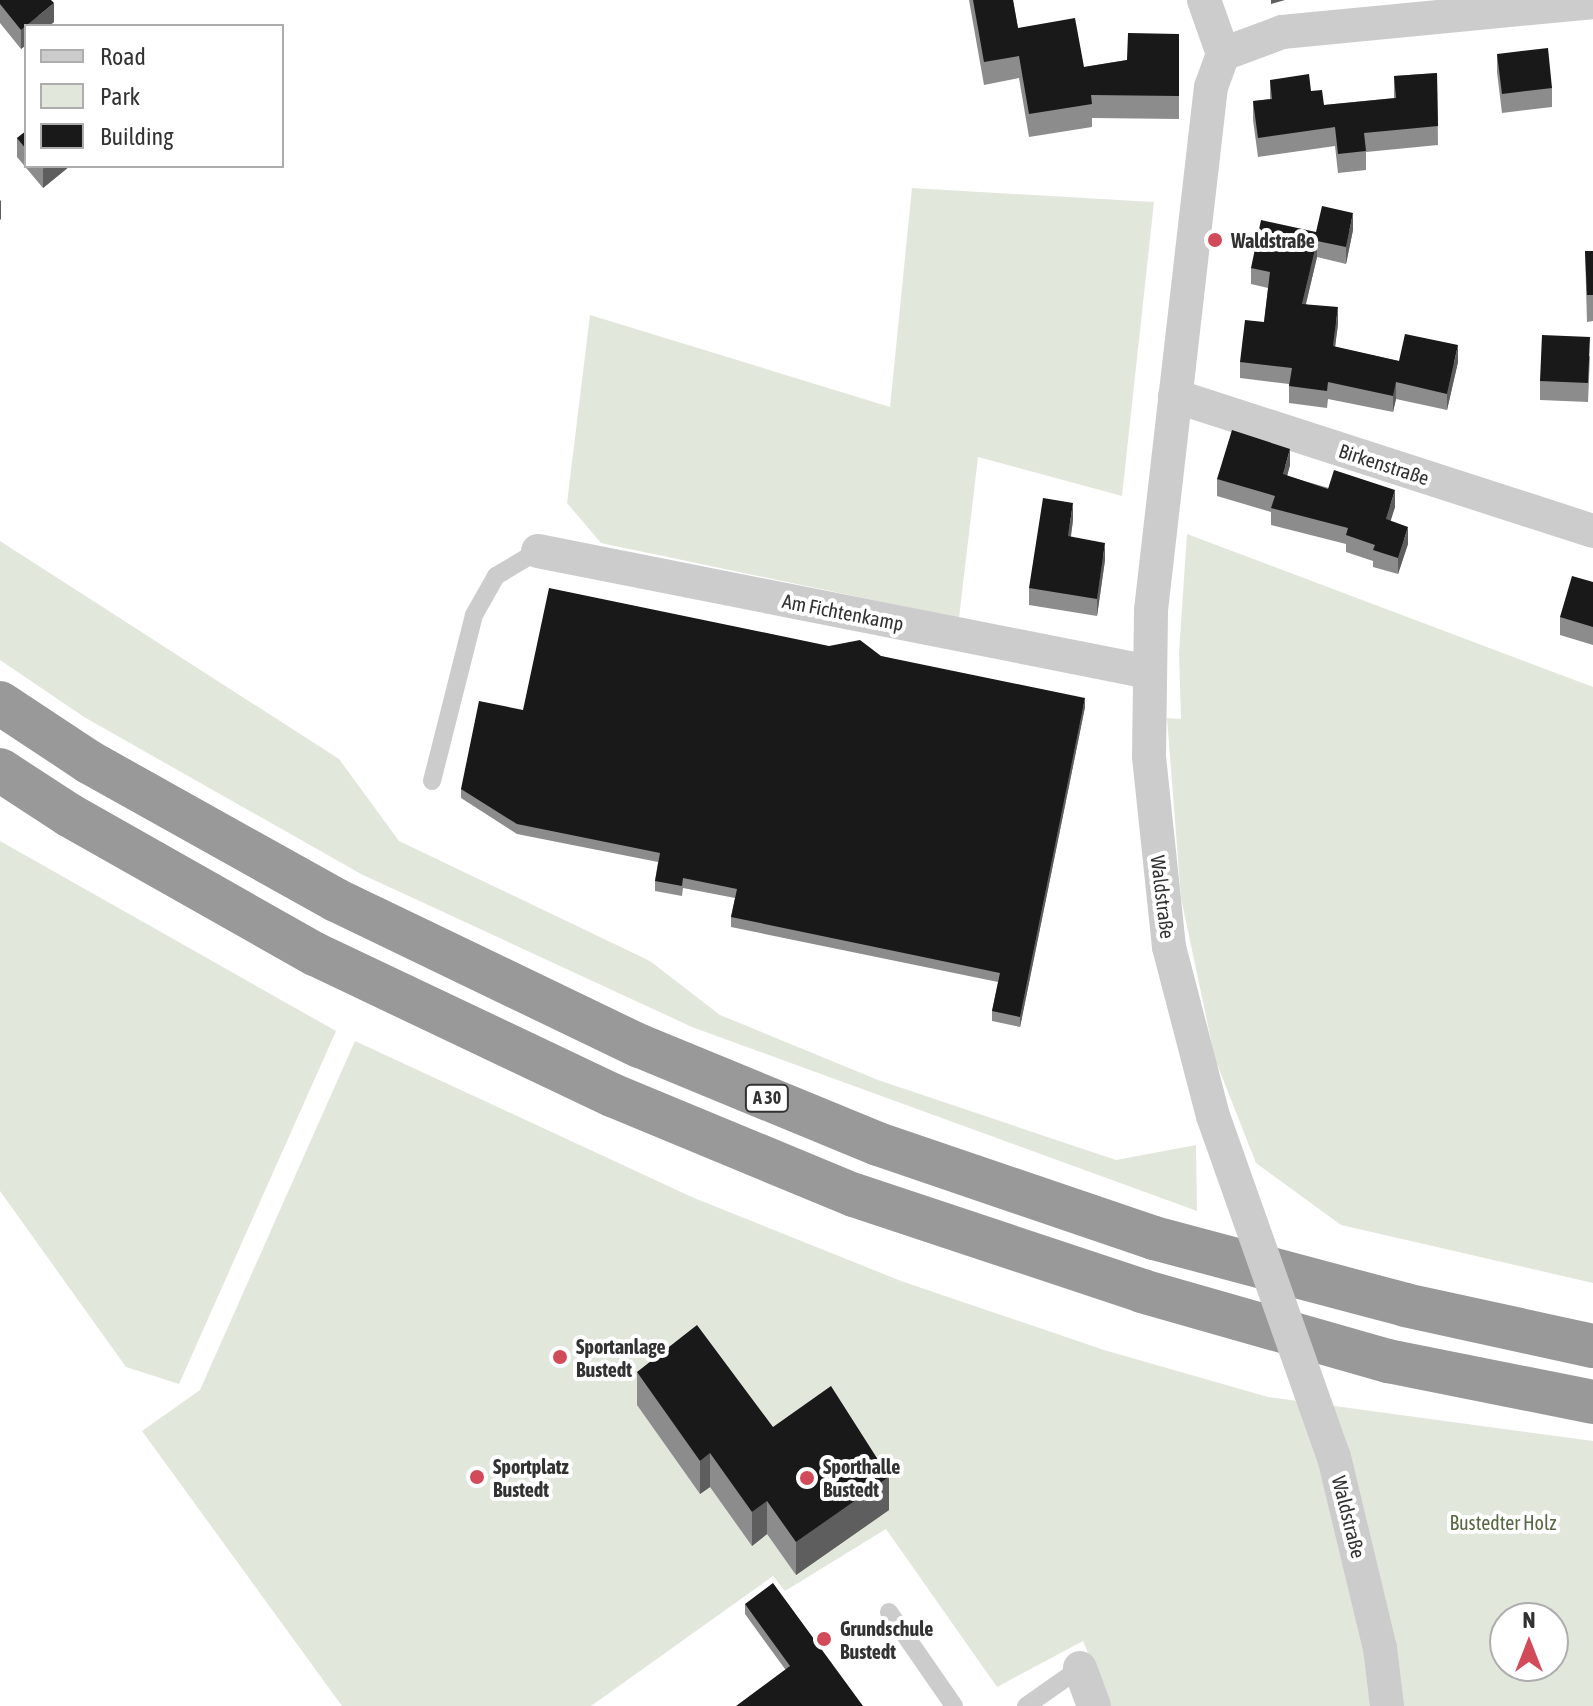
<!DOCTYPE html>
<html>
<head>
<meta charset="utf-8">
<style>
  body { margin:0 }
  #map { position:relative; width:1593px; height:1706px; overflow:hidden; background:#fff; font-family:"Asap Condensed",sans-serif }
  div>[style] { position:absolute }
  .green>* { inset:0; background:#e2e7dc }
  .lane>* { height:18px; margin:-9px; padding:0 9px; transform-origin:9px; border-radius:9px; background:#ccc }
  .street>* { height:34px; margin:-17px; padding:0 17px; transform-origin:17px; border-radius:17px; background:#ccc }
  .highway>* { height:44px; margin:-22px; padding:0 22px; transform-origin:22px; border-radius:22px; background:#999 }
  .street-bridge>* { height:34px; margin:-17px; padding:0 17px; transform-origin:17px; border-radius:17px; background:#ccc }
  .wall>* { inset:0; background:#8c8c8c }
  .shaded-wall>* { inset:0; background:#5e5e5e }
  .building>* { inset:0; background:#191919 }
  .dots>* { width:22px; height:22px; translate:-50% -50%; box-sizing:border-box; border:4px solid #fff; border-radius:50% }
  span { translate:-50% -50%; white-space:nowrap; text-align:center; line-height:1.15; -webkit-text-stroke:8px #fff; paint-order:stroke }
  .shield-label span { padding:2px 6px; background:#fff; border:2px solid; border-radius:6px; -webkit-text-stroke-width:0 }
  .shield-label { font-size:18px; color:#323232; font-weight:700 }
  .poi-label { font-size:20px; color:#323232; font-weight:700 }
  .left { translate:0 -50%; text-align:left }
  .street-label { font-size:20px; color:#323232 }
  .park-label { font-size:20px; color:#566943 }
  .legend { position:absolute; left:24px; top:24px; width:260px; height:144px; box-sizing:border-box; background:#fff; border:2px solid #adadad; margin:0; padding:10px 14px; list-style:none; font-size:24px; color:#323232 }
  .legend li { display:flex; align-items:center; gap:16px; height:40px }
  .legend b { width:40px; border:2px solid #adadad }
  .north { position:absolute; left:1489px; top:1602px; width:80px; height:80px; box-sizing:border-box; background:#fff; border:2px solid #adadad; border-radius:50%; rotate:0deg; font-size:22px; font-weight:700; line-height:32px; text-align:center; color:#323232 }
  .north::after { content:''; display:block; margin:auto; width:28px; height:36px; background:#d24b58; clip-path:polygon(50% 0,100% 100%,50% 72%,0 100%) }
</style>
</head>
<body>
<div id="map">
  <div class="green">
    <div style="clip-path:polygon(912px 188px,1154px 202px,1122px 496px,978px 457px,959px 618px,601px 543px,567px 503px,590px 315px,890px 407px)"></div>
    <div style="clip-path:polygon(1187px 534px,1593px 687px,1593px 1283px,1341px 1225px,1256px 1163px,1215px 1059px,1181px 898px,1167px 718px,1181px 719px,1179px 653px)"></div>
    <div style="clip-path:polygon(0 541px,339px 759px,399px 841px,650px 961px,720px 1015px,878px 1080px,1116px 1160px,1196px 1145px,1197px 1211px,692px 1027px,361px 874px,84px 717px,0 660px)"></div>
    <div style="clip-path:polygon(0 841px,336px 1031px,179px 1384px,126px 1367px,0 1191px)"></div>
    <div style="clip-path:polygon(evenodd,355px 1041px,694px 1198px,901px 1281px,1104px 1350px,1268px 1397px,1593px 1441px,1593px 1706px,1110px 1706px,1083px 1641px,997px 1687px,886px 1529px,785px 1591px,773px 1576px,591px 1706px,342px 1706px,142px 1431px,200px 1390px,355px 1041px,1505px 1618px,1553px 1618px,1553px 1666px,1505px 1666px,1505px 1618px)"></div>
  </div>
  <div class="lane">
    <div style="left:432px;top:781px;width:171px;rotate:-75.8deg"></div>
    <div style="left:474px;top:615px;width:45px;rotate:-60.6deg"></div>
    <div style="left:496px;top:576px;width:49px;rotate:-30.8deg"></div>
    <div style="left:889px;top:1612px;width:114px;rotate:55.3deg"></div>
    <div style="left:1026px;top:1706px;width:66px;rotate:-35.1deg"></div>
  </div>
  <div class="street">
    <div style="left:1204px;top:0;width:57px;rotate:70.6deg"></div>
    <div style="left:1175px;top:396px;width:439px;rotate:17.9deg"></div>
    <div style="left:538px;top:551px;width:623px;rotate:11.2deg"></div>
    <div style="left:1213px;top:1116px;width:175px;rotate:-104.6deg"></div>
    <div style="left:1169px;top:947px;width:192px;rotate:-96deg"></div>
    <div style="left:1149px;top:756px;width:146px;rotate:-89.2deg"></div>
    <div style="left:1151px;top:610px;width:526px;rotate:-83.46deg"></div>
    <div style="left:1211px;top:87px;width:35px;rotate:-70deg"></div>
    <div style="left:1223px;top:54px;width:63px;rotate:-20.4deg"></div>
    <div style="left:1282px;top:32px;width:312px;rotate:-5.5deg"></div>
    <div style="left:1334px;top:1457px;width:196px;rotate:76.5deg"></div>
    <div style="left:1380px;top:1648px;width:58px;rotate:83.1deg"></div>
    <div style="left:1080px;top:1668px;width:40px;rotate:69.8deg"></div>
  </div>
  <div class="highway">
    <div style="left:0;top:703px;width:107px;rotate:33.5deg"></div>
    <div style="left:89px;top:762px;width:283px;rotate:29.2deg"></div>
    <div style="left:336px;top:900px;width:337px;rotate:25.7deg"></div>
    <div style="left:640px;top:1046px;width:257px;rotate:22.4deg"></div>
    <div style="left:878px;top:1144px;width:292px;rotate:18.8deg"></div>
    <div style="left:1154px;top:1238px;width:260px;rotate:14.9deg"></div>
    <div style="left:1405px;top:1305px;width:192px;rotate:12.3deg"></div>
    <div style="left:0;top:770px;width:82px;rotate:33.1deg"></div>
    <div style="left:69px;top:815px;width:283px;rotate:29.5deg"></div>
    <div style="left:315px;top:954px;width:329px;rotate:25.4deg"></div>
    <div style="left:612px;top:1095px;width:262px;rotate:22.5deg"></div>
    <div style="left:854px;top:1195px;width:304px;rotate:18.4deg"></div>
    <div style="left:1142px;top:1291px;width:256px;rotate:15.9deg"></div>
    <div style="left:1388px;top:1361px;width:209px;rotate:11.3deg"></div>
  </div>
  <div class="street-bridge">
    <div style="left:1213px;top:1116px;width:362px;rotate:70.5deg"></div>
  </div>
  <div class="wall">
    <div style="clip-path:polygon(0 0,54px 22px,49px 26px,26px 26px,26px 45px,21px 49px,0 23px)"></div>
    <div style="clip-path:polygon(969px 0,1013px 0,1018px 28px,1084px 67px,1127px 60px,1179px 34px,1179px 119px,1092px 118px,1092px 127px,1029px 137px,1019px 78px,984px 85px)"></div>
    <div style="clip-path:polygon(1497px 54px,1552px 88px,1552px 107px,1502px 113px,1497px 72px)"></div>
    <div style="clip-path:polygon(1437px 73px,1438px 145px,1366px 152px,1366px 170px,1338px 173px,1335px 146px,1258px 157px,1253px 120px,1253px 101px,1270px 99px,1270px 80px,1311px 91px,1324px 105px,1394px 98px,1394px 76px)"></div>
    <div style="clip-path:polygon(26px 131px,26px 166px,70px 166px,43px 188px,17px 157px,17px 138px)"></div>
    <div style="clip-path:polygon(1353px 230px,1346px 264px,1317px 257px,1306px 304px,1338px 324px,1335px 347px,1399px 361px,1458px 362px,1447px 410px,1396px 399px,1393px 412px,1328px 399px,1327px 408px,1289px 403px,1289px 384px,1240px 378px,1240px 362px,1264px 322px,1268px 288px,1251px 284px,1251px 268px,1316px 232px)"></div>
    <div style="clip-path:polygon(1585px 251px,1593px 251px,1593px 321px,1587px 322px)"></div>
    <div style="clip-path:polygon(1590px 356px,1588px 402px,1540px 400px,1540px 381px)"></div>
    <div style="clip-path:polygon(1290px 465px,1287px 476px,1395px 507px,1390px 521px,1408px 544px,1398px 574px,1373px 567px,1373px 561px,1346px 552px,1346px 544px,1271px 525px,1271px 512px,1217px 496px,1217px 479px)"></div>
    <div style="clip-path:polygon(1073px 520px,1071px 537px,1105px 560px,1097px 616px,1029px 605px,1029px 588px)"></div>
    <div style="clip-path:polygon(1593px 582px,1593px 645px,1560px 635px,1560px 617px)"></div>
    <div style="clip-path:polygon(881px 656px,1085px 707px,1020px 1027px,992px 1021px,992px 1011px,998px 982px,731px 927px,731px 917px,735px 898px,683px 888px,682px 896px,655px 891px,655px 881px,658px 862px,517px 834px,461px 798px,461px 789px,523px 710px)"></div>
    <div style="clip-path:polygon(637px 1372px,773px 1427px,889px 1510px,796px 1575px,767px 1534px,752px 1546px,710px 1487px,700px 1494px,637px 1405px)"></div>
    <div style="clip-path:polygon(745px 1604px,863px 1706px,785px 1669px,745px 1614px)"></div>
  </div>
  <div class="shaded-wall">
    <div style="clip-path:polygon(1271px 0,1285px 0,1271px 4px)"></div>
    <div style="clip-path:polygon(54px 3px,54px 22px,49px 26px,26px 26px,26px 45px,21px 49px,21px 30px)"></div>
    <div style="clip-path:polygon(46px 166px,70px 166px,43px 188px,43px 169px)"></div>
    <div style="clip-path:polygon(1px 200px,1px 219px,0 220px,0 201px)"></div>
    <div style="clip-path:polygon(1353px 213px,1353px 230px,1346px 264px,1346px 247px)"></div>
    <div style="clip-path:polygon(1317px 241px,1317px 257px,1302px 320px,1302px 304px)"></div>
    <div style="clip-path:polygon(1338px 307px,1338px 324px,1333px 363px,1333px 346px)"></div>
    <div style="clip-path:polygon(1458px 345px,1458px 362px,1447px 410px,1447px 394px)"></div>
    <div style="clip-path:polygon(1396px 382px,1396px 399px,1393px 412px,1393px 396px)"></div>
    <div style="clip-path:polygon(1290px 449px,1290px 465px,1283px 491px,1283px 474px)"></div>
    <div style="clip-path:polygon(1395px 490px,1395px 507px,1386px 536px,1386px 519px)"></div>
    <div style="clip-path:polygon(1073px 503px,1073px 520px,1068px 554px,1068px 536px)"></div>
    <div style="clip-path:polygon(1408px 527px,1408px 544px,1398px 574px,1398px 558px)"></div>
    <div style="clip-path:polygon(1105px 543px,1105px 560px,1097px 616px,1097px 599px)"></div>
    <div style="clip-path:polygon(1085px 698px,1085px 707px,1020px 1027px,1020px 1017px)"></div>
    <div style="clip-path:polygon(710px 1453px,710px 1487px,700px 1494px,700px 1461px)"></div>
    <div style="clip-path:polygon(889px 1477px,889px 1510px,796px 1575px,796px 1542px)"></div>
    <div style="clip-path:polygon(767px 1501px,767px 1534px,752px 1546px,752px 1512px)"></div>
  </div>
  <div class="building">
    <div style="clip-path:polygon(0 0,51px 0,54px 3px,21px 30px,0 4px)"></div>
    <div style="clip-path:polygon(973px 0,1013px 0,1018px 28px,1075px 18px,1084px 67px,1127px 60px,1128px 33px,1179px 34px,1179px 96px,1091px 95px,1092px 104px,1029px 114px,1019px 56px,984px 62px)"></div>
    <div style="clip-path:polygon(1548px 48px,1552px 88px,1502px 94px,1497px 54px)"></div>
    <div style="clip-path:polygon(1437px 73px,1438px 126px,1364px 133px,1366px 151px,1338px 154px,1335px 127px,1258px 138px,1253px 101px,1272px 99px,1270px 80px,1309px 74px,1311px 91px,1322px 90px,1324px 105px,1396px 98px,1394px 76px)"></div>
    <div style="clip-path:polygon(26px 131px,26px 149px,17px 138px)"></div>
    <div style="clip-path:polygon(1322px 206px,1353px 213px,1346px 247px,1317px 241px,1302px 304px,1338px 307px,1333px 346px,1399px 361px,1405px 334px,1458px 345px,1447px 394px,1396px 382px,1393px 396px,1328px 382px,1327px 391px,1289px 386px,1292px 368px,1240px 362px,1245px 320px,1264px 322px,1270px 272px,1251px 268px,1261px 220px,1316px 232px)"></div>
    <div style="clip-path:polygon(1585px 251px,1593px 251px,1593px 295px,1587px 295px)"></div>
    <div style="clip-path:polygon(1542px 335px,1590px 337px,1588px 383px,1540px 381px)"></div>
    <div style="clip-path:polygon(1232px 430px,1290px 449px,1283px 474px,1328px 489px,1334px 470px,1395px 490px,1386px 519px,1408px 527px,1398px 558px,1373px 550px,1375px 545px,1346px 535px,1348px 528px,1271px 508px,1275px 496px,1217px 479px)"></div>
    <div style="clip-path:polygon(1043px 498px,1073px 503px,1068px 536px,1105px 543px,1097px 599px,1029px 588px)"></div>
    <div style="clip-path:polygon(1572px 576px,1593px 582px,1593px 627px,1560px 617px)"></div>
    <div style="clip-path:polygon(549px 588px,829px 646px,860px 640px,881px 656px,1085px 698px,1020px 1017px,992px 1011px,1000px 973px,731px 917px,737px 889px,683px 878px,682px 886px,655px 881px,660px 853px,517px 824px,461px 789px,479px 701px,523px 710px)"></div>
    <div style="clip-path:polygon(697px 1325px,773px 1427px,831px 1386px,889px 1477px,796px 1542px,767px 1501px,752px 1512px,710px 1453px,700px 1461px,637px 1372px)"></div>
    <div style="clip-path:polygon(773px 1583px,863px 1706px,736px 1706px,790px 1666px,745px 1604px)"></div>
  </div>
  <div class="dots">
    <div style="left:1215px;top:240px;background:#d24b58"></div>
    <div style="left:560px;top:1357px;background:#d24b58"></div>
    <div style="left:477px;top:1477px;background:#d24b58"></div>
    <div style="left:807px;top:1478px;background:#d24b58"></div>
    <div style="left:824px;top:1639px;background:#d24b58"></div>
  </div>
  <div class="shield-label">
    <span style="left:767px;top:1098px">A 30</span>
  </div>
  <div class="poi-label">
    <span class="left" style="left:1231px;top:240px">Waldstraße</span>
    <span class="left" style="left:576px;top:1358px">Sportanlage<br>Bustedt</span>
    <span class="left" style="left:493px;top:1478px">Sportplatz<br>Bustedt</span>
    <span class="left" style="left:823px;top:1478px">Sporthalle<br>Bustedt</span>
    <span class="left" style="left:840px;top:1640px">Grundschule<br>Bustedt</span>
  </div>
  <div class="street-label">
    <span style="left:1384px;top:464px;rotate:18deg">Birkenstraße</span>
    <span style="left:843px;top:612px;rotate:11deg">Am Fichtenkamp</span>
    <span style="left:1163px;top:897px;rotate:83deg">Waldstraße</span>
    <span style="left:1349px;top:1517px;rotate:76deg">Waldstraße</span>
  </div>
  <div class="park-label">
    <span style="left:1503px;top:1522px">Bustedter Holz</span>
  </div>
  <ul class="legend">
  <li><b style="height:10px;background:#ccc"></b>Road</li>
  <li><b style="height:22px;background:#e2e7dc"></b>Park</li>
  <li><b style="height:22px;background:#191919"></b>Building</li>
  </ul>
  <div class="north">N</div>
</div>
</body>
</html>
